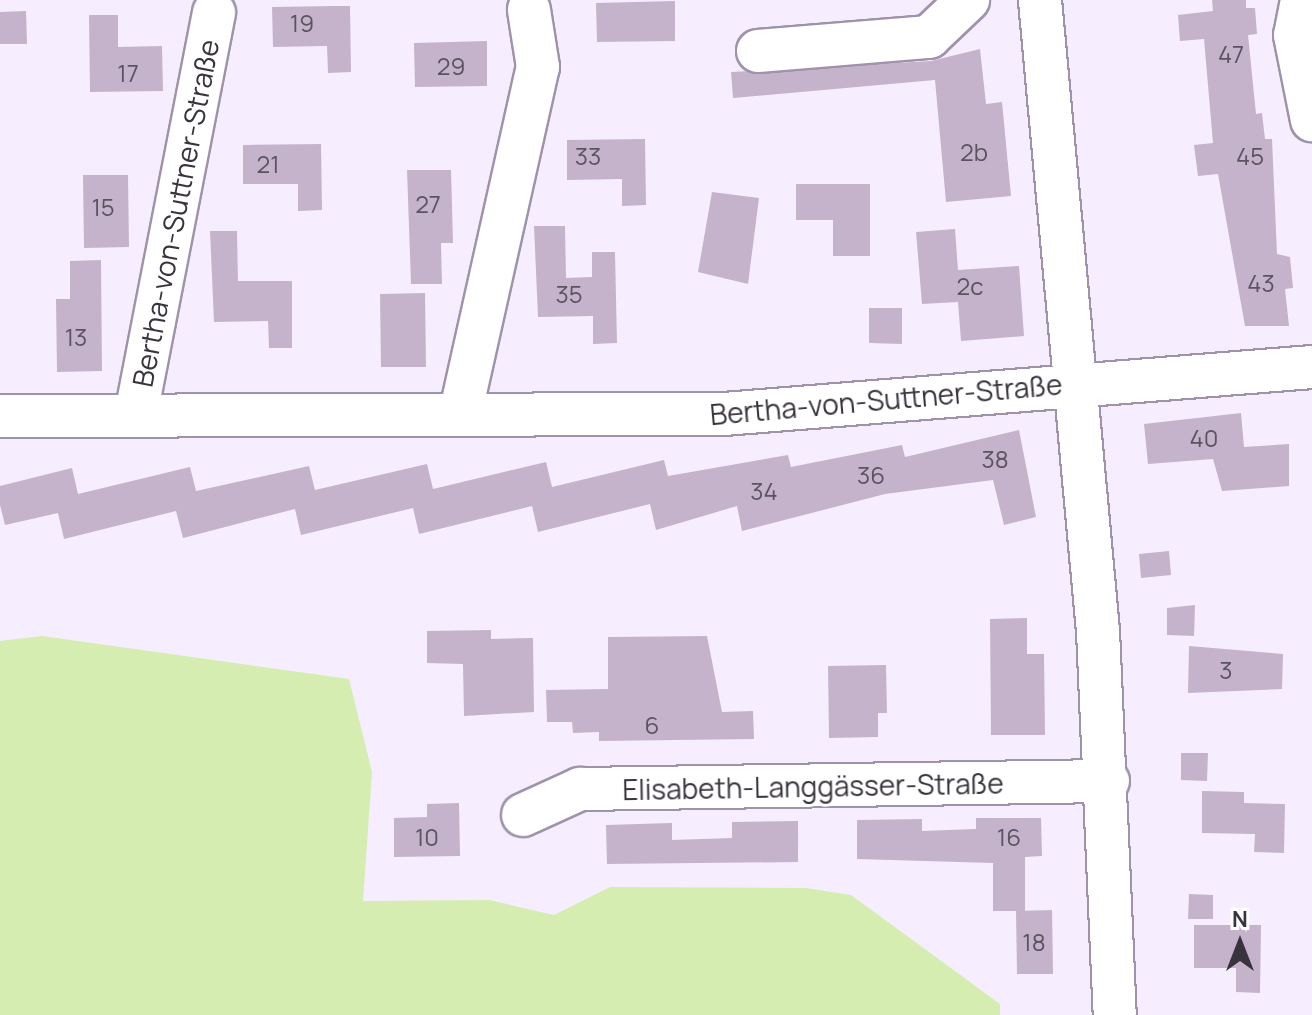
<!DOCTYPE html>
<html>
<head>
<meta charset="utf-8">
<style>
  body { margin:0 }
  #map { position:relative; width:1312px; height:1015px; overflow:hidden; background:#f6eefe; font-family:Manrope,sans-serif }
  div>[style] { position:absolute }
  .green>* { inset:0; background:#d5edb0 }
  .building>* { inset:0; background:#c5b3cb }
  .roads { filter:drop-shadow(2px 0 #9f93ab) drop-shadow(-2px 0 #9f93ab) drop-shadow(0 2px #9f93ab) drop-shadow(0 -2px #9f93ab) }
  .minor>* { height:42px; margin:-21px; padding:0 21px; transform-origin:21px; border-radius:21px; background:#fff }
  span { translate:-50% -50%; white-space:nowrap; text-align:center; line-height:1.15; -webkit-text-stroke:6px #fff; paint-order:stroke }
  .number-label { font-size:24px; color:#5b5360 }
  .number-label span { -webkit-text-stroke-width:0 }
  .street-label { font-size:28px; color:#38333d }
  .north { position:absolute; left:1200px; top:903px; width:80px; height:80px; -webkit-text-stroke:6px #fff; paint-order:stroke; rotate:0deg; font-size:22px; font-weight:700; line-height:32px; text-align:center; color:#38333d }
  .north::after { content:''; display:block; margin:auto; width:28px; height:36px; background:#38333d; clip-path:polygon(50% 0,100% 100%,50% 72%,0 100%) }
</style>
</head>
<body>
<div id="map">
  <div class="green">
    <div style="clip-path:polygon(42px 636px,349px 679px,372px 772px,363px 901px,489px 900px,554px 915px,610px 887px,806px 888px,851px 895px,1000px 1004px,1000px 1015px,0 1015px,0 641px)"></div>
  </div>
  <div class="building">
    <div style="clip-path:polygon(1212px 0,1246px 0,1246px 8px,1255px 8px,1257px 34px,1248px 35px,1256px 114px,1262px 113px,1265px 139px,1272px 139px,1277px 254px,1290px 257px,1293px 288px,1285px 289px,1289px 326px,1245px 326px,1218px 174px,1198px 176px,1194px 145px,1213px 143px,1204px 39px,1180px 41px,1178px 15px,1213px 11px)"></div>
    <div style="clip-path:polygon(675px 1px,675px 41px,597px 42px,596px 3px)"></div>
    <div style="clip-path:polygon(332px 6px,350px 6px,351px 72px,328px 73px,327px 46px,273px 47px,272px 7px)"></div>
    <div style="clip-path:polygon(26px 11px,27px 44px,0 44px,0 12px)"></div>
    <div style="clip-path:polygon(89px 15px,118px 15px,118px 47px,162px 46px,163px 91px,90px 92px)"></div>
    <div style="clip-path:polygon(487px 41px,487px 86px,415px 87px,414px 43px)"></div>
    <div style="clip-path:polygon(980px 49px,986px 104px,1002px 102px,1011px 196px,946px 202px,935px 80px,733px 98px,731px 72px,931px 61px)"></div>
    <div style="clip-path:polygon(645px 139px,646px 205px,622px 206px,622px 179px,567px 180px,567px 140px)"></div>
    <div style="clip-path:polygon(321px 144px,322px 210px,298px 211px,298px 184px,243px 184px,243px 145px)"></div>
    <div style="clip-path:polygon(407px 170px,451px 170px,453px 243px,441px 243px,442px 284px,411px 284px)"></div>
    <div style="clip-path:polygon(83px 175px,128px 175px,129px 247px,84px 248px)"></div>
    <div style="clip-path:polygon(796px 184px,870px 184px,870px 256px,833px 256px,833px 220px,796px 220px)"></div>
    <div style="clip-path:polygon(712px 192px,759px 198px,748px 284px,698px 272px)"></div>
    <div style="clip-path:polygon(534px 226px,565px 226px,566px 278px,592px 277px,592px 252px,615px 252px,617px 343px,593px 344px,593px 316px,538px 317px)"></div>
    <div style="clip-path:polygon(955px 229px,958px 270px,1019px 266px,1024px 336px,961px 341px,958px 302px,922px 304px,916px 232px)"></div>
    <div style="clip-path:polygon(210px 231px,237px 231px,238px 281px,292px 281px,292px 348px,269px 348px,268px 321px,214px 322px)"></div>
    <div style="clip-path:polygon(101px 260px,102px 371px,57px 372px,56px 299px,70px 299px,70px 261px)"></div>
    <div style="clip-path:polygon(425px 293px,426px 367px,381px 367px,380px 294px)"></div>
    <div style="clip-path:polygon(869px 308px,902px 308px,902px 344px,869px 343px)"></div>
    <div style="clip-path:polygon(1241px 413px,1244px 447px,1289px 444px,1289px 486px,1222px 491px,1213px 459px,1148px 464px,1144px 424px)"></div>
    <div style="clip-path:polygon(1019px 430px,1036px 517px,1004px 525px,993px 480px,885px 494px,742px 531px,737px 506px,656px 530px,650px 504px,538px 532px,532px 506px,419px 534px,413px 508px,301px 535px,295px 509px,183px 538px,176px 511px,64px 539px,58px 513px,5px 525px,0 505px,0 486px,72px 468px,78px 494px,190px 467px,196px 491px,309px 466px,315px 490px,427px 464px,433px 489px,546px 462px,552px 487px,664px 460px,668px 476px,788px 455px,791px 467px,902px 445px,905px 457px)"></div>
    <div style="clip-path:polygon(1169px 551px,1171px 575px,1141px 578px,1139px 554px)"></div>
    <div style="clip-path:polygon(1195px 605px,1194px 636px,1167px 635px,1167px 608px)"></div>
    <div style="clip-path:polygon(1027px 618px,1027px 654px,1044px 654px,1045px 735px,991px 735px,990px 619px)"></div>
    <div style="clip-path:polygon(491px 630px,491px 639px,533px 638px,534px 712px,464px 716px,463px 664px,427px 663px,427px 631px)"></div>
    <div style="clip-path:polygon(707px 636px,722px 712px,753px 711px,754px 739px,599px 741px,599px 732px,573px 733px,572px 722px,547px 722px,546px 690px,608px 689px,608px 637px)"></div>
    <div style="clip-path:polygon(1189px 646px,1283px 654px,1282px 689px,1188px 693px)"></div>
    <div style="clip-path:polygon(886px 665px,887px 713px,878px 713px,878px 737px,829px 738px,828px 666px)"></div>
    <div style="clip-path:polygon(1181px 753px,1208px 753px,1207px 781px,1181px 780px)"></div>
    <div style="clip-path:polygon(1202px 791px,1244px 792px,1244px 803px,1285px 804px,1284px 853px,1254px 852px,1255px 834px,1202px 833px)"></div>
    <div style="clip-path:polygon(459px 803px,460px 856px,394px 857px,394px 818px,427px 817px,427px 804px)"></div>
    <div style="clip-path:polygon(976px 818px,1041px 818px,1042px 856px,1025px 857px,1025px 911px,993px 911px,993px 863px,857px 859px,857px 820px,922px 819px,922px 831px,976px 829px)"></div>
    <div style="clip-path:polygon(798px 821px,798px 862px,607px 864px,606px 825px,672px 823px,672px 840px,732px 838px,732px 822px)"></div>
    <div style="clip-path:polygon(1189px 894px,1213px 895px,1213px 919px,1188px 919px)"></div>
    <div style="clip-path:polygon(1052px 910px,1053px 974px,1017px 974px,1016px 911px)"></div>
    <div style="clip-path:polygon(1194px 925px,1261px 925px,1260px 993px,1236px 992px,1236px 968px,1194px 968px)"></div>
  </div>
  <div class="roads">
    <div class="minor">
      <div style="left:1040px;top:0;width:634px;rotate:84.75deg"></div>
      <div style="left:1098px;top:631px;width:384px;rotate:87.5deg"></div>
      <div style="left:1302px;top:0;width:36px;rotate:101deg"></div>
      <div style="left:1295px;top:35px;width:87px;rotate:78.7deg"></div>
      <div style="left:758px;top:51px;width:172px;rotate:-4.7deg"></div>
      <div style="left:929px;top:37px;width:54px;rotate:-43.5deg"></div>
      <div style="left:136px;top:414px;width:409px;rotate:-79deg"></div>
      <div style="left:460px;top:415px;width:357px;rotate:-77.4deg"></div>
      <div style="left:538px;top:67px;width:58px;rotate:-99deg"></div>
      <div style="left:0;top:416px;width:724px;rotate:-0.16deg"></div>
      <div style="left:724px;top:414px;width:590px;rotate:-4.57deg"></div>
      <div style="left:523px;top:815px;width:63px;rotate:-24.5deg"></div>
      <div style="left:580px;top:789px;width:528px;rotate:-0.87deg"></div>
    </div>
  </div>
  <div class="number-label">
    <span style="left:302px;top:23px">19</span>
    <span style="left:1231px;top:54px">47</span>
    <span style="left:451px;top:66px">29</span>
    <span style="left:128px;top:73px">17</span>
    <span style="left:974px;top:152px">2b</span>
    <span style="left:588px;top:156px">33</span>
    <span style="left:1250px;top:156px">45</span>
    <span style="left:268px;top:164px">21</span>
    <span style="left:428px;top:204px">27</span>
    <span style="left:103px;top:207px">15</span>
    <span style="left:1261px;top:283px">43</span>
    <span style="left:970px;top:286px">2c</span>
    <span style="left:569px;top:294px">35</span>
    <span style="left:76px;top:337px">13</span>
    <span style="left:1204px;top:438px">40</span>
    <span style="left:995px;top:459px">38</span>
    <span style="left:871px;top:475px">36</span>
    <span style="left:764px;top:491px">34</span>
    <span style="left:1226px;top:670px">3</span>
    <span style="left:652px;top:725px">6</span>
    <span style="left:427px;top:837px">10</span>
    <span style="left:1009px;top:837px">16</span>
    <span style="left:1034px;top:942px">18</span>
  </div>
  <div class="street-label">
    <span style="left:175px;top:213px;rotate:-79deg">Bertha-von-Suttner-Straße</span>
    <span style="left:886px;top:399px;rotate:-5deg">Bertha-von-Suttner-Straße</span>
    <span style="left:813px;top:786px;rotate:-1deg">Elisabeth-Langgässer-Straße</span>
  </div>
  <div class="north">N</div>
</div>
</body>
</html>
